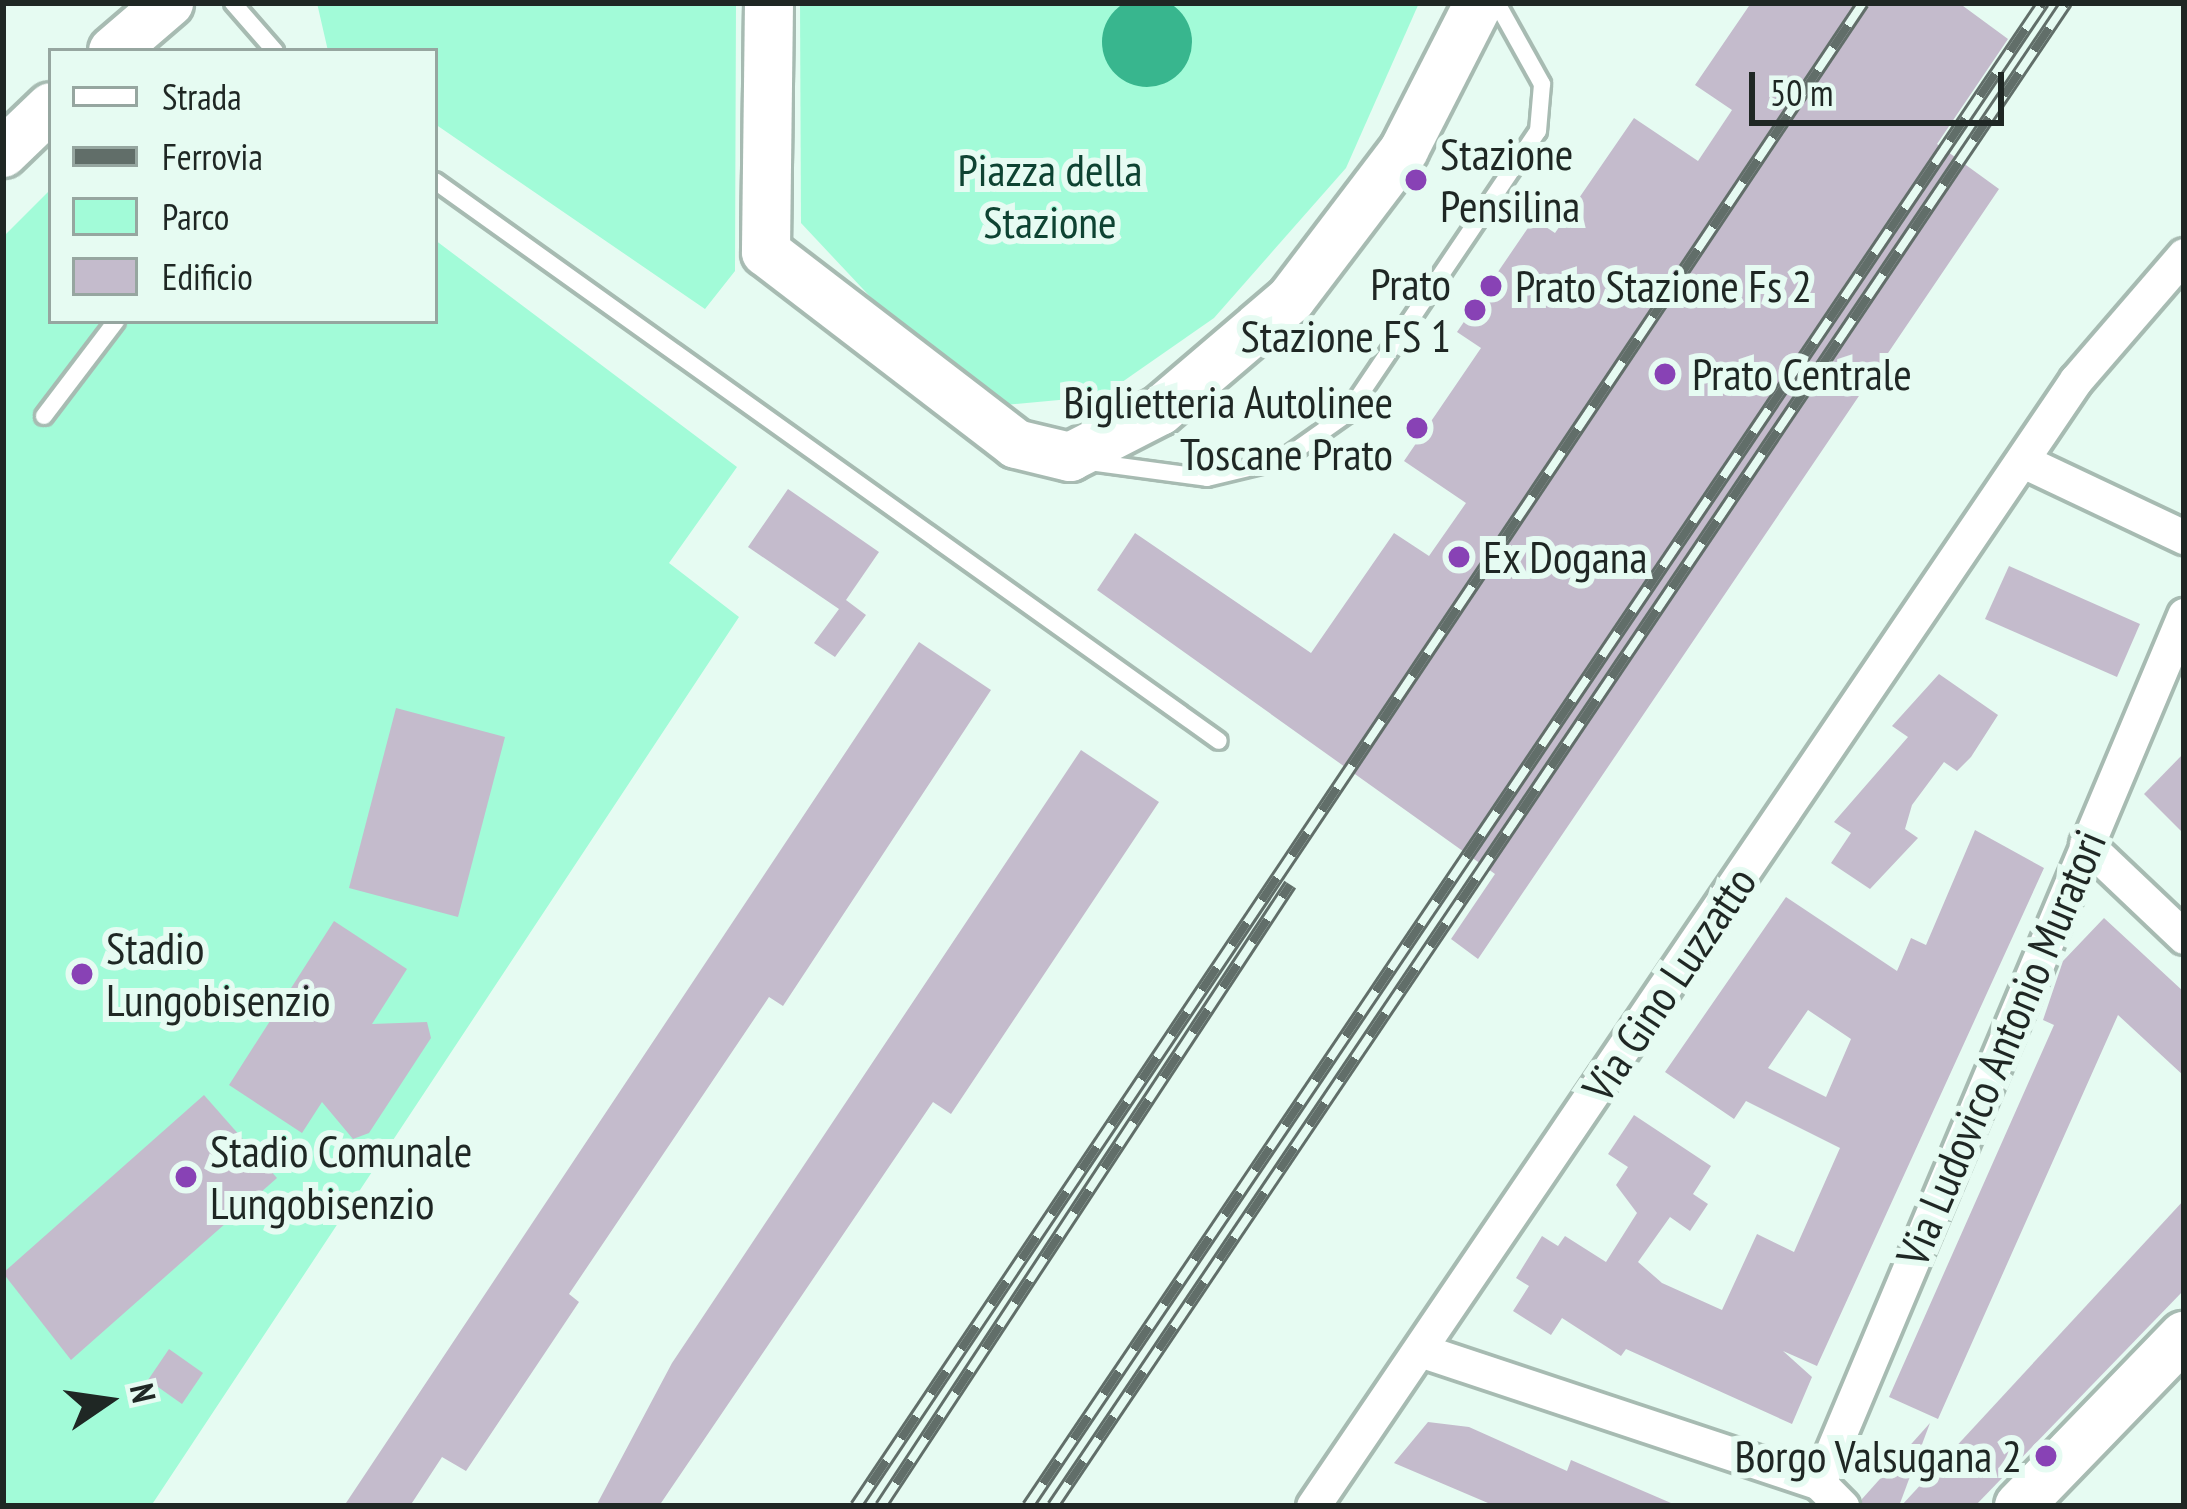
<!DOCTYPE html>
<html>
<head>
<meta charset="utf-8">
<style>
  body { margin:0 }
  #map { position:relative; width:2187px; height:1509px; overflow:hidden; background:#e6fbf2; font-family:"PT Sans Narrow",sans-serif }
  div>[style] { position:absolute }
  .green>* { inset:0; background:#a2fbd8 }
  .water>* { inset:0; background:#38b68e }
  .round { border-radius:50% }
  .building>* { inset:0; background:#c4bbcc }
  .roads { filter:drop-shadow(3px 0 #a7bbb2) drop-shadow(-3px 0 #a7bbb2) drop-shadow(0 3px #a7bbb2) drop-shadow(0 -3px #a7bbb2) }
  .lane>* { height:16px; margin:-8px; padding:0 8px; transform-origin:8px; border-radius:8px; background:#fff }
  .street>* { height:33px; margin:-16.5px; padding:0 16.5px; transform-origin:16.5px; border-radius:16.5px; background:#fff }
  .secondary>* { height:48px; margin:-24px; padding:0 24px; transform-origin:24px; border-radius:24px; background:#fff }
  .rail>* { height:14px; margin-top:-7px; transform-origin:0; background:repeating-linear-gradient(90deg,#e6fbf2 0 27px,#616e69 0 54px); box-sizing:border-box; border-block:3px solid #616e69 }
  .dots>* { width:33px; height:33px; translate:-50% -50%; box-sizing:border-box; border:6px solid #e6fbf2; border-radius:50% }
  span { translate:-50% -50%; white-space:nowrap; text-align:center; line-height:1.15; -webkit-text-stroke:12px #e6fbf2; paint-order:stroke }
  .poi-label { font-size:45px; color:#1f2724 }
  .left { translate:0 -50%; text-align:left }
  .right { translate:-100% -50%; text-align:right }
  .park-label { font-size:45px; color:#0e4332 }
  .street-label { font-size:45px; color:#1f2724 }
  .frame { position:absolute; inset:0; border:6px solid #1f2724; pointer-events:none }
  .legend { position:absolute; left:48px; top:48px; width:390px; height:276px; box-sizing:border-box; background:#e6fbf2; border:3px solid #96a6a0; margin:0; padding:15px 21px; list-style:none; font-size:36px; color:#1f2724 }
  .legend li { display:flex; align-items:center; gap:24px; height:60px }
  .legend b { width:60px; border:3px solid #96a6a0 }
  .north { position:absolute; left:48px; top:1341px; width:120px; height:120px; -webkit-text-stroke:9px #e6fbf2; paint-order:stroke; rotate:77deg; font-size:33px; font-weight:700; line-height:48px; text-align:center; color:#1f2724 }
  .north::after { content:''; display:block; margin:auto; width:42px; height:54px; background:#1f2724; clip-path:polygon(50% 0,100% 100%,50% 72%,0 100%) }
  .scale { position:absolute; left:1749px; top:72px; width:255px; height:54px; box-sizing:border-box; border:6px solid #1f2724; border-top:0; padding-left:15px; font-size:36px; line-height:42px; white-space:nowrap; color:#1f2724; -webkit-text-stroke:9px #e6fbf2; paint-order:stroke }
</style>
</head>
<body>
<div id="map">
  <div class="green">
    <div style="clip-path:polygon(317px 3px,736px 3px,735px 271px,705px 309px,435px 124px,435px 51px,328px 51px)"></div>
    <div style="clip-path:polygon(800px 3px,1419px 3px,1346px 168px,1214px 318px,1102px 396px,1004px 405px,877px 304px,801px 223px)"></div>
    <div style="clip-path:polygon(51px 189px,51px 321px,435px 321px,435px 240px,737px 467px,669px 563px,739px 617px,151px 1506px,3px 1506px,3px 237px)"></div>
  </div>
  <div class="water">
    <div class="round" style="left:1102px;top:-3px;width:90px;height:90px"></div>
  </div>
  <div class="building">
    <div style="clip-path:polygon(1751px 3px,1959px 3px,2008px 39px,1937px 144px,1999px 189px,1478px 959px,1451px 939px,1495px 874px,1097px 590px,1135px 533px,1311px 653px,1394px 533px,1429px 556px,1466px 503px,1404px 461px,1481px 348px,1457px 332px,1534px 219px,1555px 233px,1634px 118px,1698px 161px,1732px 110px,1695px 85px)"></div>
    <div style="clip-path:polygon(788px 489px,879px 552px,846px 600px,866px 615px,835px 657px,814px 643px,839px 609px,748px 547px)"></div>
    <div style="clip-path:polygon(2009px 566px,2140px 624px,2117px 677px,1985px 619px)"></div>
    <div style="clip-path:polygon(919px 642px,991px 690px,783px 1006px,769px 997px,569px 1294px,579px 1302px,466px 1471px,442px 1457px,410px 1506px,344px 1506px)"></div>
    <div style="clip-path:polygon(1939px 674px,1998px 715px,1971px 757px,1957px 771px,1944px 762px,1912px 805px,1905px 829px,1918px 838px,1870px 889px,1831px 863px,1851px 833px,1834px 822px,1908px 737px,1892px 726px)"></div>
    <div style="clip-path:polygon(396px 708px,505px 737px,458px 917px,349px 888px)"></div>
    <div style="clip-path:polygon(1081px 750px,1159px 802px,951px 1114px,933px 1102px,659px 1506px,596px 1506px,672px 1363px)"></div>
    <div style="clip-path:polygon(2184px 753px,2184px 834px,2144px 794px)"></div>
    <div style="clip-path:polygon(evenodd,1975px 830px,2044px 868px,1817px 1366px,1783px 1351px,1812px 1377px,1792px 1424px,1626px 1349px,1621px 1356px,1562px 1318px,1551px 1335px,1513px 1311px,1529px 1286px,1516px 1278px,1542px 1236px,1558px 1246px,1565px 1236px,1606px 1262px,1637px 1213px,1616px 1185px,1628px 1167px,1608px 1154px,1634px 1115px,1711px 1166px,1693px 1194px,1708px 1204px,1690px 1231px,1670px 1217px,1638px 1262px,1662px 1283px,1722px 1310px,1757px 1234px,1794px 1252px,1840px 1148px,1746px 1101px,1734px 1119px,1665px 1072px,1786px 897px,1897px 971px,1911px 938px,1926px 945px,1975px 830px,1808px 1010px,1851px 1039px,1826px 1097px,1768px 1068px,1808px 1010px)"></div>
    <div style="clip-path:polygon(2104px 918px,2184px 992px,2184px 1076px,2118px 1015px,1938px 1419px,1889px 1397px,2054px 1025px,2043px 1020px,2063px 961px)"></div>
    <div style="clip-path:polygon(334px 921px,407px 969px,372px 1024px,427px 1022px,431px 1038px,369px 1133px,353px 1139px,322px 1102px,302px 1133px,229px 1085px)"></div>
    <div style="clip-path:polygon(204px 1095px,277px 1178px,71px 1360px,3px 1273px)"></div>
    <div style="clip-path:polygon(2184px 1200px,2184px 1290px,1975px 1506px,1901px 1506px)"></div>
    <div style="clip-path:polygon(169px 1349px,203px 1373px,182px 1404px,148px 1380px)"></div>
    <div style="clip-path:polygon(1428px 1422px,1469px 1427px,1567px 1471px,1571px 1460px,1678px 1506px,1495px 1506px,1394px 1463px)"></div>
    <div style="clip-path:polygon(1930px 1423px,1899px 1506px,1862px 1506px,1862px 1499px)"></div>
  </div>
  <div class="roads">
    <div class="lane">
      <div style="left:233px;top:3px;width:64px;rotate:48.8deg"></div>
      <div style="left:435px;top:181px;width:963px;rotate:35.54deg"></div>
      <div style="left:44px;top:416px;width:119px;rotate:-52.8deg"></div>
      <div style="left:1082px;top:461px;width:126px;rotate:7.7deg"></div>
      <div style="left:1207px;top:478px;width:77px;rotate:-13.5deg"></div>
      <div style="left:1282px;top:460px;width:80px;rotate:-35.3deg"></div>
      <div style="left:1347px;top:414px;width:341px;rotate:-56deg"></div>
      <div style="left:1538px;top:131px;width:47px;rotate:-85.1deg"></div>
      <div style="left:1542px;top:84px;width:93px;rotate:-119.1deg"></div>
    </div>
    <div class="street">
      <div style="left:2025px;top:462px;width:176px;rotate:25.3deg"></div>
      <div style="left:2086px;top:844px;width:135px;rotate:43.5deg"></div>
      <div style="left:1420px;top:1350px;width:421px;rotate:18.4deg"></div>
      <div style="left:1819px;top:1483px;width:33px;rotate:45deg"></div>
      <div style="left:1819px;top:1483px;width:942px;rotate:-67.19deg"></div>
      <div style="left:1313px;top:1506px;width:1360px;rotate:-55.88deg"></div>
      <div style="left:2076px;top:380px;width:165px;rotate:-49.2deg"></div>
    </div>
    <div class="secondary">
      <div style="left:769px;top:3px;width:249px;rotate:90.7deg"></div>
      <div style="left:766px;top:252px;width:315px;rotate:37.5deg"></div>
      <div style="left:1016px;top:444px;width:56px;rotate:13.5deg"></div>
      <div style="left:1070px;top:457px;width:101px;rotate:-27.1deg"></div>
      <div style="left:1160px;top:411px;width:172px;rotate:-40.5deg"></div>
      <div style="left:1291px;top:299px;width:187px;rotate:-52.8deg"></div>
      <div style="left:1404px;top:150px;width:165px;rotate:-63deg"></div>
      <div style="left:113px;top:51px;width:74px;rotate:-40.6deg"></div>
      <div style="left:3px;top:153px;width:66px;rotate:-43.8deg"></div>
      <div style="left:2019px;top:1506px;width:237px;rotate:-45.9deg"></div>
    </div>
  </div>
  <div class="rail">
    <div style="left:856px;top:1506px;width:1809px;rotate:-56.18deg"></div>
    <div style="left:881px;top:1506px;width:744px;rotate:-56.63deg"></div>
    <div style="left:1028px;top:1506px;width:1814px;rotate:-55.97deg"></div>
    <div style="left:1053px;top:1506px;width:1813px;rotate:-56.02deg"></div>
  </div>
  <div class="dots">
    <div style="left:1416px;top:180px;background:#8842b5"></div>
    <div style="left:1491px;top:286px;background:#8842b5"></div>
    <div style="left:1475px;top:310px;background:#8842b5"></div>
    <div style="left:1665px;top:374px;background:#8842b5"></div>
    <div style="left:1417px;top:428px;background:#8842b5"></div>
    <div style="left:1459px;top:557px;background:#8842b5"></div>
    <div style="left:82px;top:974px;background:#8842b5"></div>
    <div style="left:186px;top:1177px;background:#8842b5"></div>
    <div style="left:2046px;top:1456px;background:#8842b5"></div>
  </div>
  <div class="poi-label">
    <span class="left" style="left:1440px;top:180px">Stazione<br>Pensilina</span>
    <span class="right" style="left:1451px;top:310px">Prato<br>Stazione FS 1</span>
    <span class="left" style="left:1515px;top:286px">Prato Stazione Fs 2</span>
    <span class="left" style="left:1692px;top:374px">Prato Centrale</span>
    <span class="right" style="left:1393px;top:428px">Biglietteria Autolinee<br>Toscane Prato</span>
    <span class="left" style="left:1483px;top:557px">Ex Dogana</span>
    <span class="left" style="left:106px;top:974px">Stadio<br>Lungobisenzio</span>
    <span class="left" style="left:210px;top:1177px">Stadio Comunale<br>Lungobisenzio</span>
    <span class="right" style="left:2022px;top:1456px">Borgo Valsugana 2</span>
  </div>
  <div class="park-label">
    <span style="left:1050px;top:196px">Piazza della<br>Stazione</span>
  </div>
  <div class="street-label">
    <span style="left:1669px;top:984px;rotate:-56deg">Via Gino Luzzatto</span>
    <span style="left:2001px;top:1048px;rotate:-67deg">Via Ludovico Antonio Muratori</span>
  </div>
  <div class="frame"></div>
  <ul class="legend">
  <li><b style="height:15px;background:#fff"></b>Strada</li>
  <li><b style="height:15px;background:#616e69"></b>Ferrovia</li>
  <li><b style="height:33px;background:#a2fbd8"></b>Parco</li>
  <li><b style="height:33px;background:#c4bbcc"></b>Edificio</li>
  </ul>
  <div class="north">N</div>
  <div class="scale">50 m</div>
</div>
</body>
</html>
